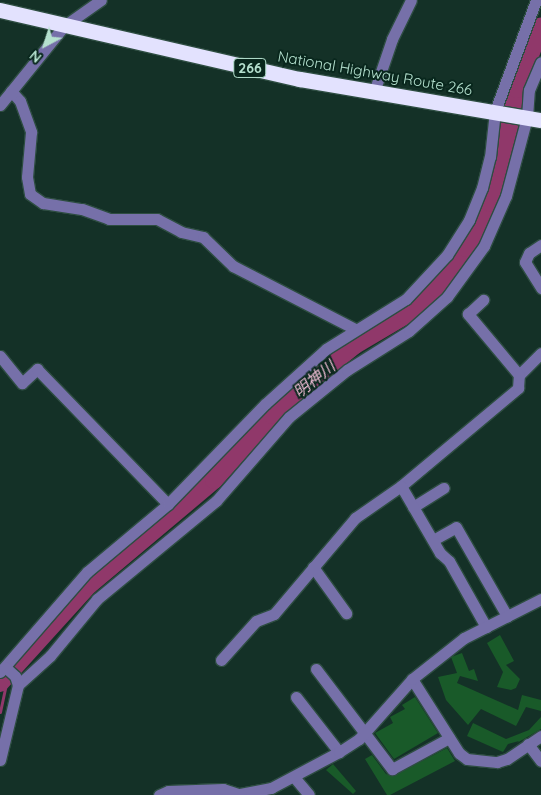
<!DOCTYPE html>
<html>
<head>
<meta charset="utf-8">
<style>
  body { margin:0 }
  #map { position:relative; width:541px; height:795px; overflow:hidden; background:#143127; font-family:Quicksand,"Noto Sans JP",sans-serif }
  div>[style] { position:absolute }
  .stream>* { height:3px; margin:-1.5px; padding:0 1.5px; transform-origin:1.5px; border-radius:1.5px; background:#90386a }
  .river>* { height:18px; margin:-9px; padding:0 9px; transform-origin:9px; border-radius:9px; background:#90386a }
  .building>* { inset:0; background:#195a29 }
  .roads { filter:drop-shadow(1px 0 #2e4d42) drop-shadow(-1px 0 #2e4d42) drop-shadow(0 1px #2e4d42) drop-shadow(0 -1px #2e4d42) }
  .minor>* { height:11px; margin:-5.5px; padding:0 5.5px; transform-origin:5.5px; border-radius:5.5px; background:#7670a9 }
  .highway>* { height:15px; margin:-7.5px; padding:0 7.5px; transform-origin:7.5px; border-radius:7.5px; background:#e3e2fe }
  span { translate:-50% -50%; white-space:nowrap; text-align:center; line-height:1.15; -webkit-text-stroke:4px #09271d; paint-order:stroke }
  .shield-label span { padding:1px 4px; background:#09271d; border:1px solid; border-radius:4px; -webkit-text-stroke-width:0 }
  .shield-label { font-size:14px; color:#b5e1cf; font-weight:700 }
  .street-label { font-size:15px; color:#b5e1cf }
  .water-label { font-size:16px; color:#f0bed6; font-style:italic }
  .north { position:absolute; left:20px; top:20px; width:50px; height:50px; -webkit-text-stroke:4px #09271d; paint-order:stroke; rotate:220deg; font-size:14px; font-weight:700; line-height:20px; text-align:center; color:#b5e1cf }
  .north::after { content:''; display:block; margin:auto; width:18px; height:22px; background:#b5e1cf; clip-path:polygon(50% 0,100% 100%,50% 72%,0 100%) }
</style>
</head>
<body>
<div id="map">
  <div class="stream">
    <div style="left:0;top:712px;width:34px;rotate:-78deg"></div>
  </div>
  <div class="river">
    <div style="left:0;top:683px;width:132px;rotate:-47.8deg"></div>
    <div style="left:89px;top:585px;width:163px;rotate:-40deg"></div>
    <div style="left:214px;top:480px;width:87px;rotate:-48.3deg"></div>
    <div style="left:272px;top:415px;width:43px;rotate:-42.2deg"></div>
    <div style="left:304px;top:386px;width:65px;rotate:-38.8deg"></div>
    <div style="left:355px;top:345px;width:59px;rotate:-30.5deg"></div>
    <div style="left:406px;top:315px;width:41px;rotate:-41.1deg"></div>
    <div style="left:437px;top:288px;width:49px;rotate:-54.1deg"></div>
    <div style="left:466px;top:248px;width:51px;rotate:-61.9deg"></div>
    <div style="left:490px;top:203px;width:37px;rotate:-73deg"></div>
    <div style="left:501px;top:168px;width:81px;rotate:-78.6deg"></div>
    <div style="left:517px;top:89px;width:67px;rotate:-69.1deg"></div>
  </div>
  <div class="building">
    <div style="clip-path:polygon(500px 635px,514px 661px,506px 665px,520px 679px,516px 688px,511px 690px,497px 687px,503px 672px,487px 643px)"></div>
    <div style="clip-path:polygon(462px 653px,469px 671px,474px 669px,478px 681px,460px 676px,457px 683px,518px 710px,522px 695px,541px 700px,541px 711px,526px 707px,516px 726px,481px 709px,468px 725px,446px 700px,438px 677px,457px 673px,451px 657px)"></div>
    <div style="clip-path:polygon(415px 697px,438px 733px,394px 759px,375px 733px,393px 723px,390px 717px,405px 709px,402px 705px)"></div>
    <div style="clip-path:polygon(541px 717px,541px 729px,517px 743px,519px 741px,508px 744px,503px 752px,467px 736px,473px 723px,506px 739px,529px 730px)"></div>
    <div style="clip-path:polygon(447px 748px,455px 761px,390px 795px,387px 795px,365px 759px,372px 755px,386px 774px,393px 776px)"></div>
    <div style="clip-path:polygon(333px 764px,356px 791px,353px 794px,326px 770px)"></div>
  </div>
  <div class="roads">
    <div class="minor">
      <div style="left:11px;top:91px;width:13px;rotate:48deg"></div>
      <div style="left:20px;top:101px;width:33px;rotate:70deg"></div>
      <div style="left:31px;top:132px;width:45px;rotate:95.1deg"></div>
      <div style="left:27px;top:177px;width:17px;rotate:80deg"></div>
      <div style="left:30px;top:194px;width:16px;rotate:35deg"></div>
      <div style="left:43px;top:203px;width:39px;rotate:9deg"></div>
      <div style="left:82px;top:209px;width:29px;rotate:20deg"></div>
      <div style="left:109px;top:219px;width:48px"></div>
      <div style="left:157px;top:219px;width:27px;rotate:28deg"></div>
      <div style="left:181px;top:232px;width:23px;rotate:13deg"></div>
      <div style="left:203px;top:237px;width:42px;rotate:44deg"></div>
      <div style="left:233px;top:266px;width:137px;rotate:27.3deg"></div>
      <div style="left:374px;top:92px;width:56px;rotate:-71.2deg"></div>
      <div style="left:392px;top:39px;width:43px;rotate:-64deg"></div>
      <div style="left:0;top:105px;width:102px;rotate:-51deg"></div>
      <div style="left:64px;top:26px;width:45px;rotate:-35.1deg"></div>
      <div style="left:541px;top:245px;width:14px;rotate:146deg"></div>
      <div style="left:529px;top:253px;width:10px;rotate:114deg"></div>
      <div style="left:525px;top:262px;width:31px;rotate:58deg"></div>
      <div style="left:0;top:356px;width:35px;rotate:51deg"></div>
      <div style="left:22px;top:383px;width:21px;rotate:-43deg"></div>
      <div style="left:37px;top:369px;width:188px;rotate:45.9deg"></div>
      <div style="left:519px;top:375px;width:31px;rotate:-45deg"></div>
      <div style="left:401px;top:486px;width:153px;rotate:-39.9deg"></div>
      <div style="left:518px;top:388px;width:13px;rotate:-86deg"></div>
      <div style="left:519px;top:375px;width:80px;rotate:-129.9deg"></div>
      <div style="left:468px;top:314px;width:21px;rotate:-43deg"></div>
      <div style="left:413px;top:507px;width:36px;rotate:-32deg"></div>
      <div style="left:433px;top:540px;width:26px;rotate:-29deg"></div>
      <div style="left:456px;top:527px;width:103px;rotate:60.2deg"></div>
      <div style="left:313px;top:567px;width:57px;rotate:54.3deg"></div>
      <div style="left:221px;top:660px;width:52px;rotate:-48.1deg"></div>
      <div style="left:256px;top:621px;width:19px;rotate:-21deg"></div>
      <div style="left:274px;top:614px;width:126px;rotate:-49.8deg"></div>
      <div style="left:355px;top:518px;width:56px;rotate:-34.8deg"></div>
      <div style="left:401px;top:486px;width:78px;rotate:59.8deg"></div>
      <div style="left:440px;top:553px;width:12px;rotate:42deg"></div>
      <div style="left:449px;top:561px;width:76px;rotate:60.7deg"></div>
      <div style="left:316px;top:669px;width:126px;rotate:52.8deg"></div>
      <div style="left:392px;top:769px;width:65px;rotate:-28.5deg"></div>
      <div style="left:0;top:672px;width:133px;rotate:-49deg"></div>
      <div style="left:87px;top:572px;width:106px;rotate:-40deg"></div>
      <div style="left:168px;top:504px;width:139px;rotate:-45.9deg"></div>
      <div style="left:265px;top:404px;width:82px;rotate:-42deg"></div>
      <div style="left:326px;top:349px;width:94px;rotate:-32deg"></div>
      <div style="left:406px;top:299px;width:60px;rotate:-47deg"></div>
      <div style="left:447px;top:255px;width:41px;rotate:-57.8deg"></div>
      <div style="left:469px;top:220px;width:35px;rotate:-68deg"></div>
      <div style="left:482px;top:188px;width:32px;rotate:-76deg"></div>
      <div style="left:490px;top:157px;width:46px;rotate:-83.8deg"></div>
      <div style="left:495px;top:111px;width:118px;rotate:-69.7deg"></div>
      <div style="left:412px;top:679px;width:88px;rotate:57.6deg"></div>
      <div style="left:459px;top:753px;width:10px;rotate:37deg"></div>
      <div style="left:467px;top:759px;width:30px;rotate:6deg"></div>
      <div style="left:497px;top:762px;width:10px;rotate:-17deg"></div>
      <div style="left:507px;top:759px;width:41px;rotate:-34.1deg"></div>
      <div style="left:18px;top:685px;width:43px;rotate:-42.2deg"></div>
      <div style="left:50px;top:656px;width:74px;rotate:-50.5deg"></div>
      <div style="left:97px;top:599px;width:154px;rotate:-39.5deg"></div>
      <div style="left:216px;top:501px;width:111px;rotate:-49deg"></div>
      <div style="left:289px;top:417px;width:75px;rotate:-39deg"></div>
      <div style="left:347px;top:370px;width:73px;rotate:-32.2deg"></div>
      <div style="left:409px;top:331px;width:51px;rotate:-41.8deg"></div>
      <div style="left:447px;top:297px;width:63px;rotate:-54deg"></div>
      <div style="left:484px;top:246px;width:55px;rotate:-66.3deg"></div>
      <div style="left:506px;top:196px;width:82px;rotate:-75.1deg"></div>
      <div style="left:527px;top:117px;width:27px;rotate:-86deg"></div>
      <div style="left:529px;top:90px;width:30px;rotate:-67deg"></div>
      <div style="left:296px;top:697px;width:70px;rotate:52deg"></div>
      <div style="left:528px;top:744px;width:21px;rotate:53deg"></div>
      <div style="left:0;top:760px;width:77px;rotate:-76.5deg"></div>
      <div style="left:18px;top:685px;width:9px;rotate:-108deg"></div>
      <div style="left:15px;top:676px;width:13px;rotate:-138deg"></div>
      <div style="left:294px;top:777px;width:23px;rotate:50deg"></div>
      <div style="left:240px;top:794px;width:32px;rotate:-11deg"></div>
      <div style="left:271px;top:788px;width:77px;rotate:-27.9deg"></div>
      <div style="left:339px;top:752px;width:24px;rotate:-33deg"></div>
      <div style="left:359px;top:739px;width:80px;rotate:-48.5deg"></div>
      <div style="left:412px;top:679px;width:66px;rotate:-38.3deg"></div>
      <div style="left:464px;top:638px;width:86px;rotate:-26.9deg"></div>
      <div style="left:159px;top:795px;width:10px;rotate:-24deg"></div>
      <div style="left:168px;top:791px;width:55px;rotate:-2.1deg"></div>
      <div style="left:223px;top:789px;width:19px;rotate:18deg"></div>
    </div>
    <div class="highway">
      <div style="left:0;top:10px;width:308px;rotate:13deg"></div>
      <div style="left:300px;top:79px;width:244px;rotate:9.7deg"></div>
    </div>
  </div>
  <div class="shield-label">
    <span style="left:250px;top:68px">266</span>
  </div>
  <div class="street-label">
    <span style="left:375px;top:73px;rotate:10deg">National Highway Route 266</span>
  </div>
  <div class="water-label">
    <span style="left:314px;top:379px;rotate:-39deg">明神川</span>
  </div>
  <div class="north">N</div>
</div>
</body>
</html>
